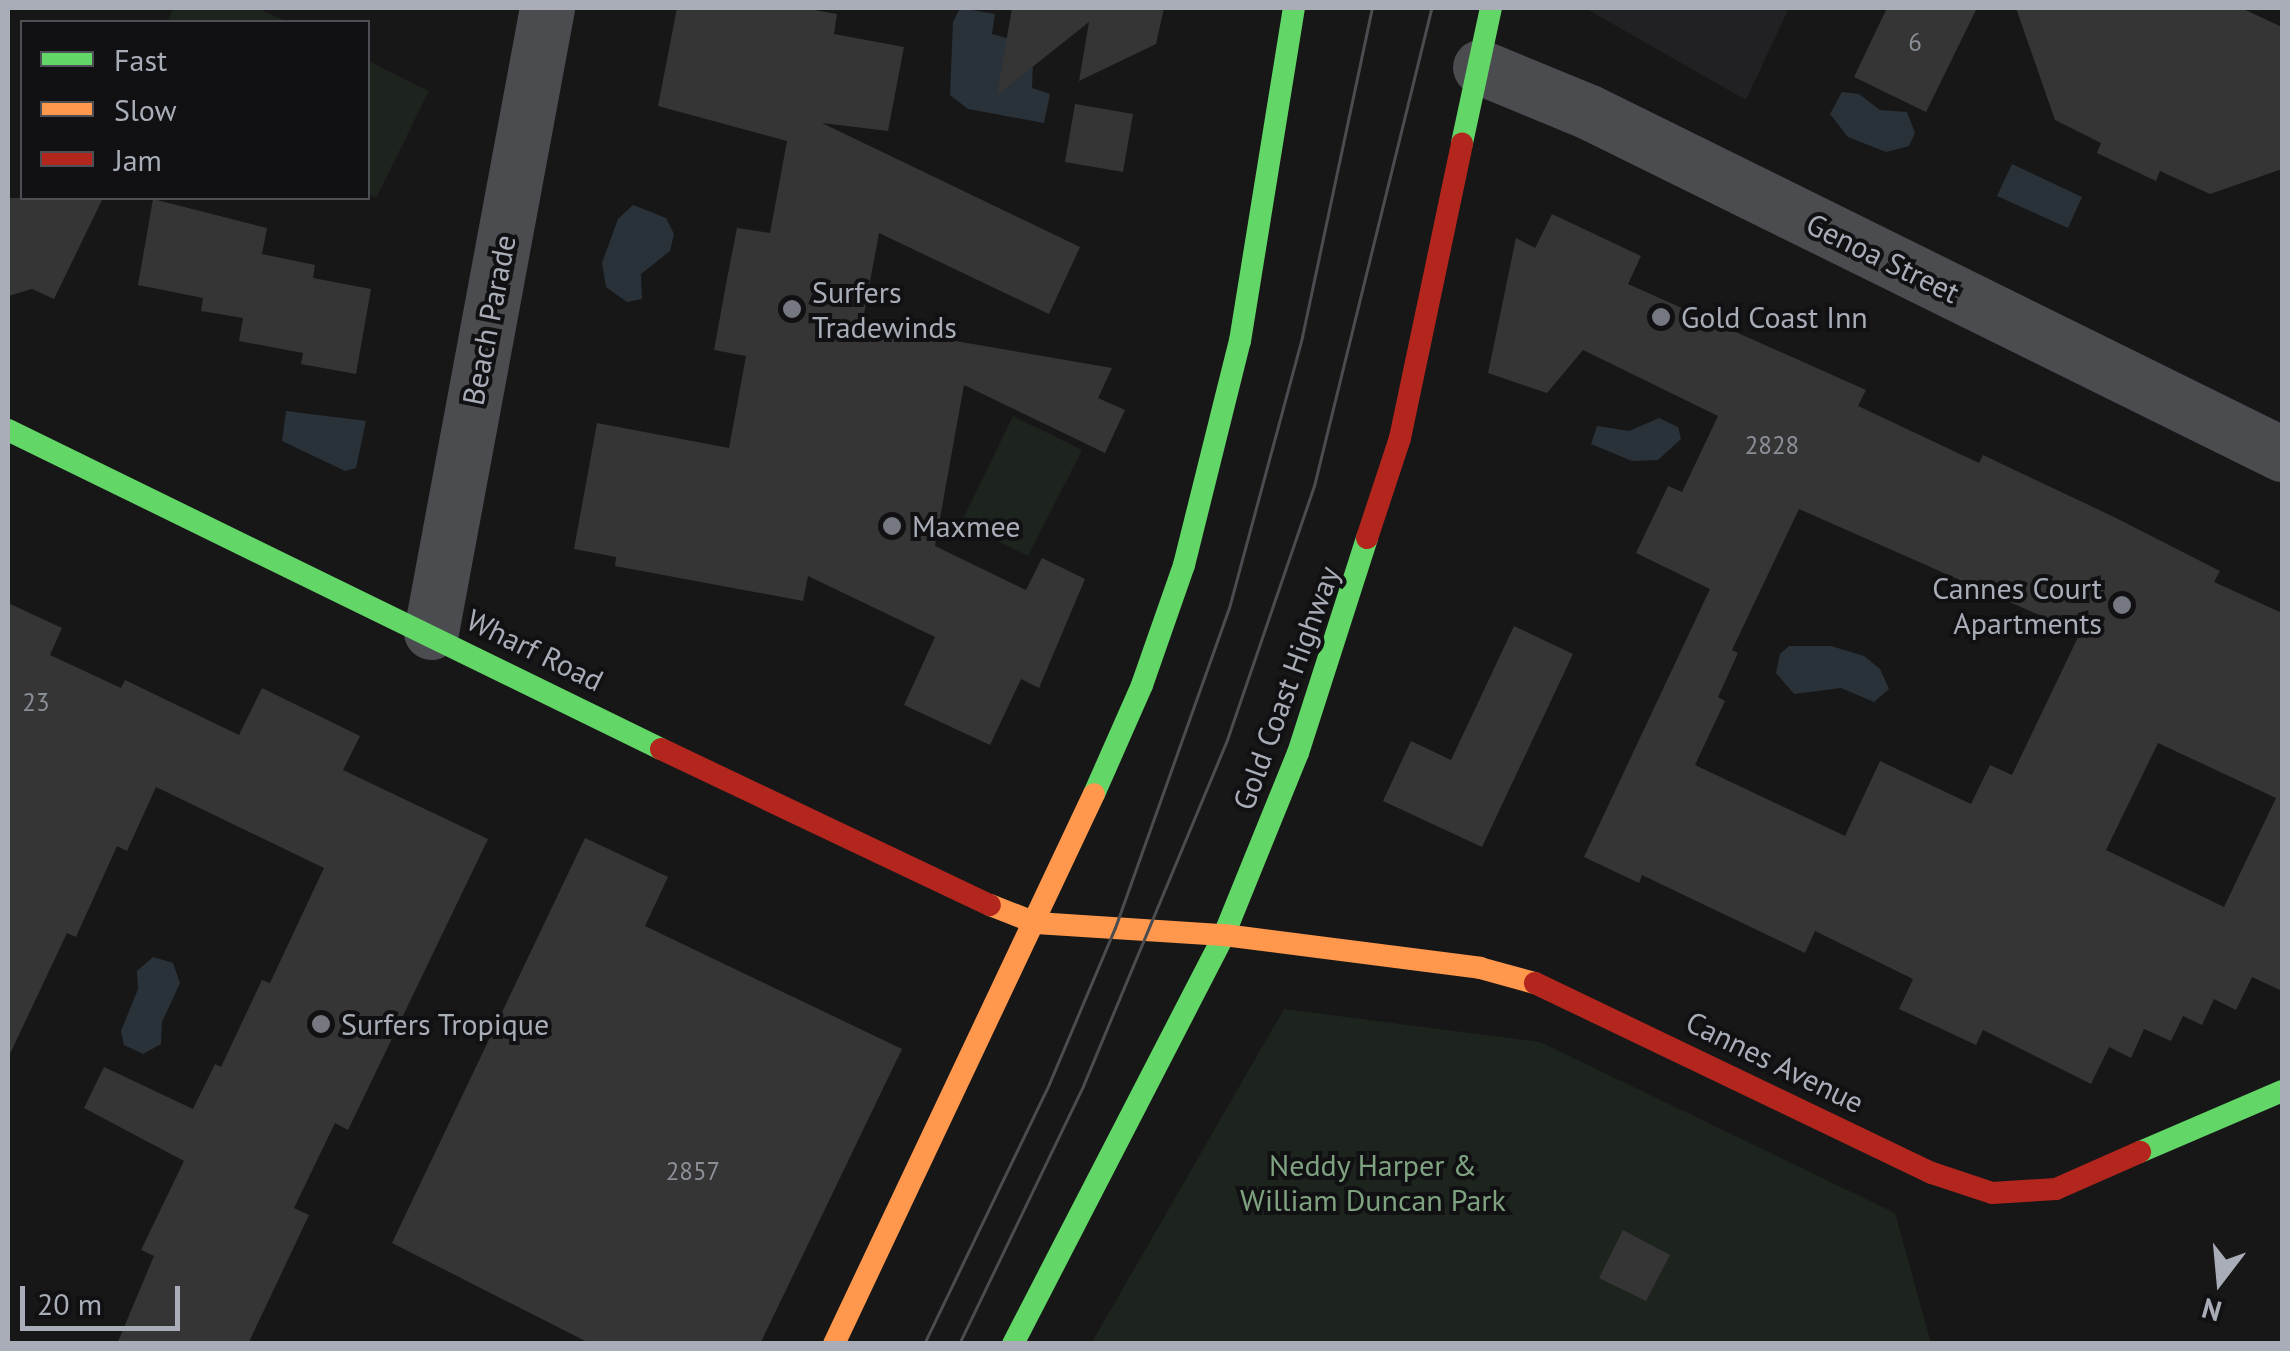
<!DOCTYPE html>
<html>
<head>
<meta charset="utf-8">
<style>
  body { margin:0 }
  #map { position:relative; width:2290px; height:1351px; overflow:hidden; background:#171717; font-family:"PT Sans",sans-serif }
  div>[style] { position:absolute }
  .built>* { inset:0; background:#212123 }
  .green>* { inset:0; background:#1d241e }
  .water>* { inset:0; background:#2a3239 }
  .building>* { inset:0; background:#353536 }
  .street>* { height:55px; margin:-27.5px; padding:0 27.5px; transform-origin:27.5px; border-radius:27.5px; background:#4b4c50 }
  .fast>* { height:22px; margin:-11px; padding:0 11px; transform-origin:11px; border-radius:11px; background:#63d668 }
  .slow>* { height:22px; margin:-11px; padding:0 11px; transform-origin:11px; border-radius:11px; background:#ff974d }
  .jam>* { height:22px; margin:-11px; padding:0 11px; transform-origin:11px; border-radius:11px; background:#b3261e }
  .tram>* { height:2.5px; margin:-1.25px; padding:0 1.25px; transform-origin:1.25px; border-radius:1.25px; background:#4b4c4f }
  .dots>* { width:28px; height:28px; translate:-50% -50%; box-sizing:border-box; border:5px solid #111113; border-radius:50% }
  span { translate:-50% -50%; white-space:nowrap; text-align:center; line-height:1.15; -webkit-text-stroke:8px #111113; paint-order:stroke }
  .number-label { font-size:25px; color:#8b8f98 }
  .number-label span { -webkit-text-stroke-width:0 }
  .street-label { font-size:30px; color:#a8adb8 }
  .poi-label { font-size:30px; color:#a8adb8 }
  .left { translate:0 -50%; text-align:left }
  .right { translate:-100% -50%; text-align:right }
  .park-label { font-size:30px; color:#7fa381 }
  .frame { position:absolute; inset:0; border:10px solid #a8adb8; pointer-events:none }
  .legend { position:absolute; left:20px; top:20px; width:350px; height:180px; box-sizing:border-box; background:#111113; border:2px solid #4d4f55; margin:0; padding:12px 18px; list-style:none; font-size:30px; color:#a8adb8 }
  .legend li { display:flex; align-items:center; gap:20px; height:50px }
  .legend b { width:50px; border:2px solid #4d4f55 }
  .north { position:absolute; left:2170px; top:1231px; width:100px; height:100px; -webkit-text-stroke:8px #111113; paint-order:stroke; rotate:196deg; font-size:28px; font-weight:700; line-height:40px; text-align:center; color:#a8adb8 }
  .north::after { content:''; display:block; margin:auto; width:35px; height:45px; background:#a8adb8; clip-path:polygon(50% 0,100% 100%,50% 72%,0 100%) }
  .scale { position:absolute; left:20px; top:1286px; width:160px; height:45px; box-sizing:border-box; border:5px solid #a8adb8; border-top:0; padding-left:12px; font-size:30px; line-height:35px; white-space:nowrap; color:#a8adb8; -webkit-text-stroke:8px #111113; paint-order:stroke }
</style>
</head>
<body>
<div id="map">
  <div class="built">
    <div style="clip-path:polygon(1585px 8px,1789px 8px,1746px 100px)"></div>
  </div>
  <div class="green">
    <div style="clip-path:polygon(174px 8px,257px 8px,288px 22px,167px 22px)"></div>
    <div style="clip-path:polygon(368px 61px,429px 91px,376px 198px,368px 194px)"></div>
    <div style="clip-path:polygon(1013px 416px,1082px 450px,1028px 556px,961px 523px)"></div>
    <div style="clip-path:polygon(1284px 1009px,1540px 1042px,1895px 1213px,1931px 1343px,1091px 1344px)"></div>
  </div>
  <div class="water">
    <div style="clip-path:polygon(960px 8px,995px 14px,992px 34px,1010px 39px,1033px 63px,1032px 88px,1050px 94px,1044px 123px,968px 109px,950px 95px,953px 22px)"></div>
    <div style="clip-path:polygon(1842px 92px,1859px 94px,1880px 110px,1907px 112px,1915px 133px,1909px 146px,1886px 152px,1848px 137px,1830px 114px)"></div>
    <div style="clip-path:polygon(2012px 164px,2082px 197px,2068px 228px,1997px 196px)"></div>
    <div style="clip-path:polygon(633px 205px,666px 218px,674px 234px,670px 251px,641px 274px,642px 299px,627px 302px,606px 287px,602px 263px,618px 219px)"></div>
    <div style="clip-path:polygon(286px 411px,366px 421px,356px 468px,345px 471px,282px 441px)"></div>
    <div style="clip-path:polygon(1659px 418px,1678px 427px,1681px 439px,1658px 460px,1632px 461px,1591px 444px,1597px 426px,1629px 431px)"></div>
    <div style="clip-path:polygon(1789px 646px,1831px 646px,1864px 656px,1880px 669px,1889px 689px,1874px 702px,1841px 688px,1794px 694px,1776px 673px,1780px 654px)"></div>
    <div style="clip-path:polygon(153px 957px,173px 963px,180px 983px,162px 1022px,161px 1044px,143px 1054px,124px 1045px,121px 1031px,138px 989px,137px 971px)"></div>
  </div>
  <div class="building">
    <div style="clip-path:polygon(677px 8px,802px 8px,837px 14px,834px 34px,904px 47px,888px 131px,822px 123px,1080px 247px,1049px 314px,879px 233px,862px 325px,1112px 368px,1098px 398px,1125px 410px,1105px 453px,964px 385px,935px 546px,1026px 590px,1042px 558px,1085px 579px,1039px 688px,1021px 679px,990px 745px,904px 705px,935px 637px,808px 576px,803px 601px,615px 566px,616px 557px,574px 549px,597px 423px,729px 448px,746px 356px,714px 350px,727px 279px,737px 228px,770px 233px,787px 141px,658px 106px)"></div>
    <div style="clip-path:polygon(1012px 8px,1164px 8px,1156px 44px,1079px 81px,1089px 22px,997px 95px)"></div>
    <div style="clip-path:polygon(1887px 8px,1977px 8px,1926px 112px,1854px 77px)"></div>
    <div style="clip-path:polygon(2016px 8px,2241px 8px,2282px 27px,2282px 169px,2210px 194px,2160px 171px,2156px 181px,2097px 153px,2101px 143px,2055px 120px)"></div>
    <div style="clip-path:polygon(1075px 104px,1133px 114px,1123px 172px,1065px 162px)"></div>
    <div style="clip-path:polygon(8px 198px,103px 198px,54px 299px,32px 289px,8px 296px)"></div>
    <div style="clip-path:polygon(153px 199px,267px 228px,262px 254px,315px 265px,313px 278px,371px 289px,356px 374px,301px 364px,303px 353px,239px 341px,243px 318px,201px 311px,203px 298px,138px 285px)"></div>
    <div style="clip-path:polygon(evenodd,1552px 214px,1641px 256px,1628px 284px,1866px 390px,1858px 406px,1979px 463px,1983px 455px,2114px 517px,2220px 571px,2214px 582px,2282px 613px,2282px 991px,2252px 977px,2236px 1010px,2214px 999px,2202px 1025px,2183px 1016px,2171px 1041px,2144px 1029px,2131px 1058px,2109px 1047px,2091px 1084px,1983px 1030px,1976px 1045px,1899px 1009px,1913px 979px,1815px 931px,1805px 953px,1642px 875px,1639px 883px,1584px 857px,1710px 589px,1636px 553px,1668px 486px,1682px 492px,1718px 416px,1583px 350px,1547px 393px,1488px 373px,1516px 238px,1535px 248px,1552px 214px,1799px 509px,2080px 633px,2012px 775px,1990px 765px,1971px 804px,1880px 761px,1845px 836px,1695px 765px,1725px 701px,1718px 697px,1738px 653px,1732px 650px,1799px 509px,1552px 214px,2158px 743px,2276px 798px,2224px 907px,2106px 850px,2158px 743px)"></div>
    <div style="clip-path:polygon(8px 603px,62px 628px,50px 655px,121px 688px,125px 680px,239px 735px,262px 688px,360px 736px,343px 770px,488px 839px,348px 1130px,335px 1123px,294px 1208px,309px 1215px,248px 1344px,117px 1344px,154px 1256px,141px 1250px,184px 1161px,84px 1108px,104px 1067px,193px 1109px,215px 1064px,221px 1067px,262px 980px,270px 983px,324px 868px,156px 787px,127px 851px,117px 846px,76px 937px,67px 933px,8px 1058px)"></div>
    <div style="clip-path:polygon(1514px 626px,1573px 654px,1482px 847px,1383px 801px,1411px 741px,1451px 760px)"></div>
    <div style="clip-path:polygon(585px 838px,668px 877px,645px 926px,902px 1049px,760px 1344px,591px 1344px,392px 1243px)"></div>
    <div style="clip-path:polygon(1623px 1230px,1670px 1255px,1646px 1301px,1599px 1278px)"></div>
  </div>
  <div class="street">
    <div style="left:1480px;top:67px;width:116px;rotate:22.4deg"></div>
    <div style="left:1587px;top:111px;width:775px;rotate:26.27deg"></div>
    <div style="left:431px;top:632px;width:635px;rotate:-79.47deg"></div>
  </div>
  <div class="fast">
    <div style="left:1462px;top:143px;width:138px;rotate:-77.9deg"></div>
    <div style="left:8px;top:430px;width:727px;rotate:26.04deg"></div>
    <div style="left:1094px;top:794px;width:119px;rotate:-66.2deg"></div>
    <div style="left:1142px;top:685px;width:127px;rotate:-70.7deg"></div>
    <div style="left:1184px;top:565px;width:231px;rotate:-76deg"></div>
    <div style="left:1240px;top:341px;width:337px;rotate:-80.8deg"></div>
    <div style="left:2140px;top:1152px;width:155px;rotate:-23.2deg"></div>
    <div style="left:1013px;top:1344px;width:460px;rotate:-62.7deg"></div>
    <div style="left:1224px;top:935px;width:196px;rotate:-67.9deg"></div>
    <div style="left:1298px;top:753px;width:226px;rotate:-72.2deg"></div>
  </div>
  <div class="slow">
    <div style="left:990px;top:905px;width:49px;rotate:21.4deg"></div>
    <div style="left:1036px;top:923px;width:188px;rotate:3.7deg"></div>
    <div style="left:1224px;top:935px;width:258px;rotate:7.3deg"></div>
    <div style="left:1480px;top:968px;width:57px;rotate:15.3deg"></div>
    <div style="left:834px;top:1344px;width:608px;rotate:-64.7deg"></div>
  </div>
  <div class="jam">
    <div style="left:1367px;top:538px;width:105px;rotate:-71.7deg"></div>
    <div style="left:1400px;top:438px;width:301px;rotate:-78.1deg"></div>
    <div style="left:661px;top:749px;width:364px;rotate:25.4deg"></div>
    <div style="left:1535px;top:983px;width:440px;rotate:25.6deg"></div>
    <div style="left:1932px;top:1173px;width:63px;rotate:18.4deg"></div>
    <div style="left:1992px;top:1193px;width:64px;rotate:-3.6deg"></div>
    <div style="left:2056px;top:1189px;width:92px;rotate:-23.8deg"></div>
  </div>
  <div class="tram">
    <div style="left:924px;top:1344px;width:288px;rotate:-64.3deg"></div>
    <div style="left:1049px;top:1084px;width:169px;rotate:-67.1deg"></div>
    <div style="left:1115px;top:928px;width:340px;rotate:-70.4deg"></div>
    <div style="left:1229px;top:608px;width:281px;rotate:-74.9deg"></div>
    <div style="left:1302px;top:337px;width:336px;rotate:-78deg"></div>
    <div style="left:959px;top:1344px;width:286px;rotate:-64.3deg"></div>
    <div style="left:1083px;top:1086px;width:375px;rotate:-67.4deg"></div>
    <div style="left:1227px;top:740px;width:268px;rotate:-71.1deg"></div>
    <div style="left:1314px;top:486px;width:492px;rotate:-76.2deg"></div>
  </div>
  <div class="dots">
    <div style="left:792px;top:309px;background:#757880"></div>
    <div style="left:1661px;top:317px;background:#757880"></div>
    <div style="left:892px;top:526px;background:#757880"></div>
    <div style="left:2122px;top:605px;background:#757880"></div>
    <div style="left:321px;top:1024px;background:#757880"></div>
  </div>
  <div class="number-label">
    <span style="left:1915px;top:42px">6</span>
    <span style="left:1772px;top:445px">2828</span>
    <span style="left:36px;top:702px">23</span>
    <span style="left:693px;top:1171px">2857</span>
  </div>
  <div class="street-label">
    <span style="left:1883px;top:258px;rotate:26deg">Genoa Street</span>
    <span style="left:489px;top:320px;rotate:-79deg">Beach Parade</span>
    <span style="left:535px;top:650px;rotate:26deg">Wharf Road</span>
    <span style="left:1286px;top:688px;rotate:-70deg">Gold Coast Highway</span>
    <span style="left:1775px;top:1062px;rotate:26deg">Cannes Avenue</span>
  </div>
  <div class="poi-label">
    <span class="left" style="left:812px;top:309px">Surfers<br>Tradewinds</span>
    <span class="left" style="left:1681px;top:317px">Gold Coast Inn</span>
    <span class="left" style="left:912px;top:526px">Maxmee</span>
    <span class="right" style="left:2102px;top:605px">Cannes Court<br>Apartments</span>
    <span class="left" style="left:341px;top:1024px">Surfers Tropique</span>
  </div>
  <div class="park-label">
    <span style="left:1373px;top:1182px">Neddy Harper &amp;<br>William Duncan Park</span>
  </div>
  <div class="frame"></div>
  <ul class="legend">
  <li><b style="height:12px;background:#63d668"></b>Fast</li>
  <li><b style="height:12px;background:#ff974d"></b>Slow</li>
  <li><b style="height:12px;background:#b3261e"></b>Jam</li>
  </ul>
  <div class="north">N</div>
  <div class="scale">20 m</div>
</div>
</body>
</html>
